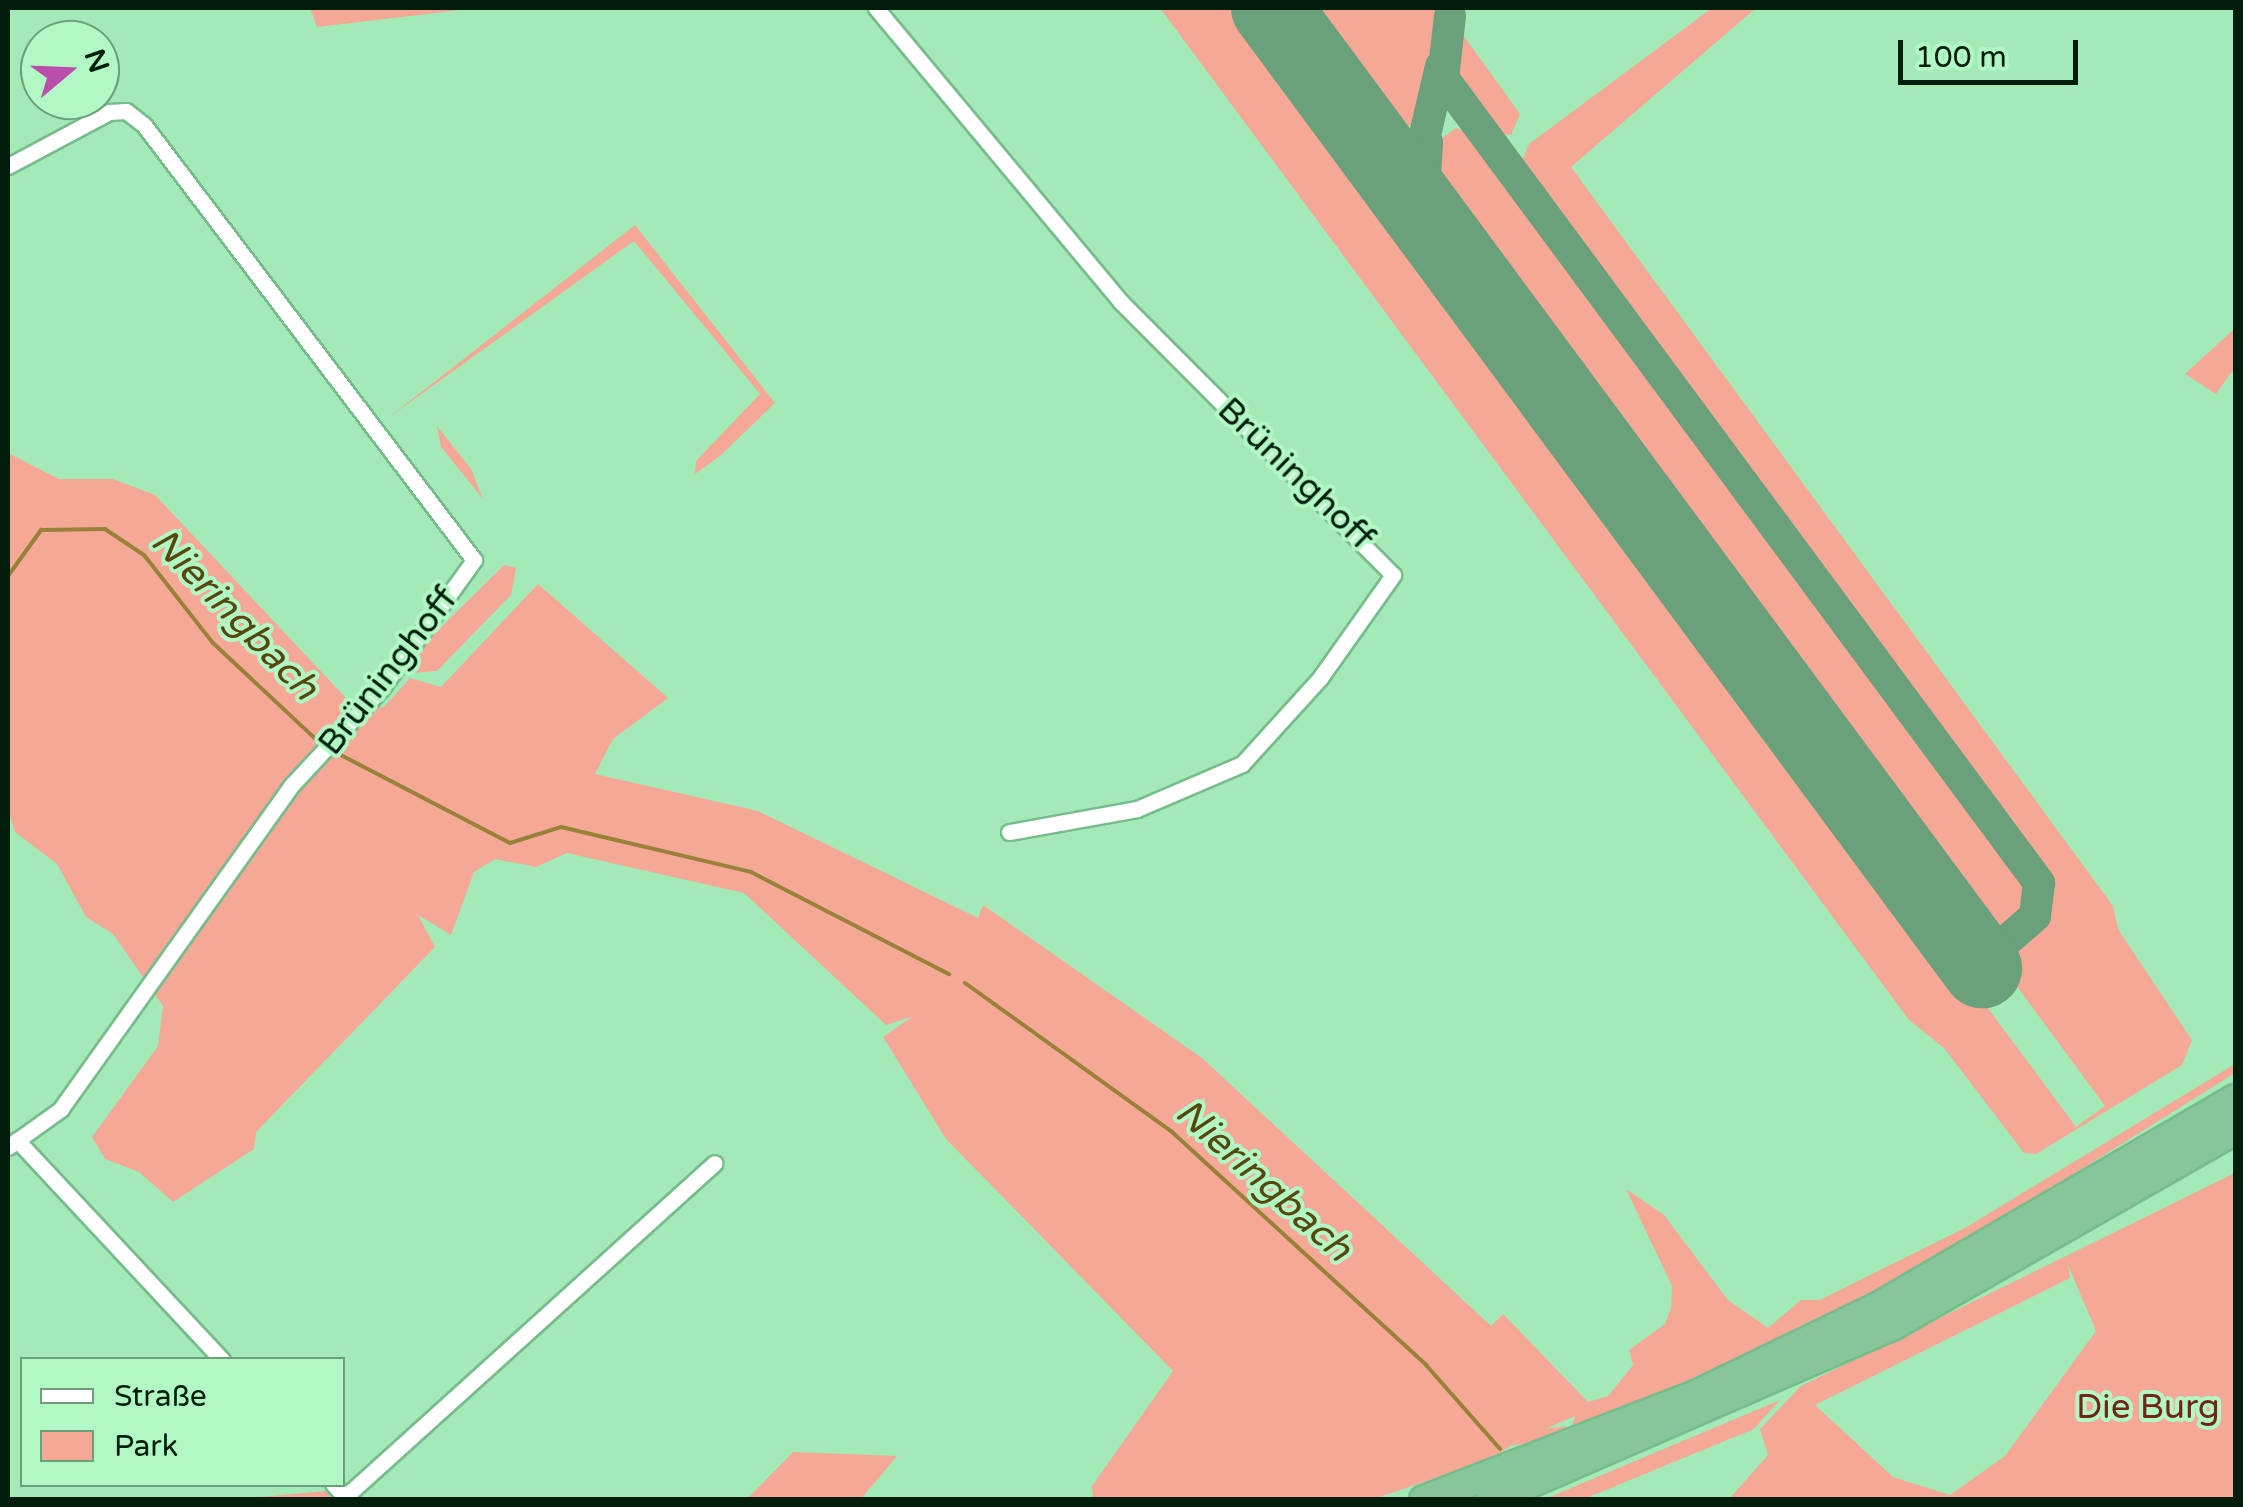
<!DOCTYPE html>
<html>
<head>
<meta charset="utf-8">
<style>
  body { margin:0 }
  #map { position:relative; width:2243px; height:1507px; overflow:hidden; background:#a4eab8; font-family:"Varela Round",sans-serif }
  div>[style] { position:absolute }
  .green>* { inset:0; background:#f6a896 }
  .stream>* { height:4px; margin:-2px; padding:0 2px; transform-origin:2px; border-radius:2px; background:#978238 }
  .taxiway>* { height:32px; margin:-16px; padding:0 16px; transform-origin:16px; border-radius:16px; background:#6aa07a }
  .runway>* { height:80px; margin:-40px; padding:0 40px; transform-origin:40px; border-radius:40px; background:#6aa07a }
  .roads { filter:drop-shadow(2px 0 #77bc8c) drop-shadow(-2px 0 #77bc8c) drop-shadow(0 2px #77bc8c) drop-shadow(0 -2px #77bc8c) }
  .minor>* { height:15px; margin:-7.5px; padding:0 7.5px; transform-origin:7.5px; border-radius:7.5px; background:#fff }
  .motorway>* { height:28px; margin:-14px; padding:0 14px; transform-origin:14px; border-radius:14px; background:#87c69a }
  span { translate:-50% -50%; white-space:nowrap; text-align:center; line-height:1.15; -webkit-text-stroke:8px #b1f8c5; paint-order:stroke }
  .street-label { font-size:35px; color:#011d0b }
  .park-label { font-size:35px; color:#732414 }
  .water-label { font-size:38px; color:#57470c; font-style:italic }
  .frame { position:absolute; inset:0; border:10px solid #011d0b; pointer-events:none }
  .legend { position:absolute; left:20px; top:1357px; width:325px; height:130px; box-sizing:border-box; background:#b1f8c5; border:2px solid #6ba07b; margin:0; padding:12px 18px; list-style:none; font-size:30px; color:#011d0b }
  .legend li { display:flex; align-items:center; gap:20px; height:50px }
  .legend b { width:50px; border:2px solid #6ba07b }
  .north { position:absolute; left:20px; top:20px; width:100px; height:100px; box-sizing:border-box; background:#b1f8c5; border:2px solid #6ba07b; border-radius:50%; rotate:71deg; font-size:28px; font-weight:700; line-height:40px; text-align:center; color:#011d0b }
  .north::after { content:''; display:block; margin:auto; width:35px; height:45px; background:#bb4dac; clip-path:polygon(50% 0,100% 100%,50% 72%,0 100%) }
  .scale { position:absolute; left:1898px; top:40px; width:180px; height:45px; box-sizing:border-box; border:5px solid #011d0b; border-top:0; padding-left:12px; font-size:30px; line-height:35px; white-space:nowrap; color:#011d0b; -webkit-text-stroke:8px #b1f8c5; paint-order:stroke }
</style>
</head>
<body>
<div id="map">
  <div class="green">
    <div style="clip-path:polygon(310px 8px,478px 8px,317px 27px)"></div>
    <div style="clip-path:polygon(1160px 8px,1247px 8px,2076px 1127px,2105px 1106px,1996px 958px,2042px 917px,2042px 874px,1519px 168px,1529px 144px,1712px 8px,1756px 8px,1571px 167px,2113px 906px,2118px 929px,2192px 1040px,2182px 1065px,2036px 1154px,2024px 1153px,1944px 1048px,1909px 1020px)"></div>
    <div style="clip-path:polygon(1292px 8px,1437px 8px,1420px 123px,1384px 132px)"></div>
    <div style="clip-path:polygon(1458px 28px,1520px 114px,1511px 135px,1493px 133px,1448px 72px)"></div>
    <div style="clip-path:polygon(1456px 128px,1480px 140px,2026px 875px,2032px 906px,2009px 930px,1987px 933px,1969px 920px,1430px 193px,1434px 144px)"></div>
    <div style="clip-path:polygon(635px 225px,775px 403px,720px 456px,695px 474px,696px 461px,760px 394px,634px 241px,388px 418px)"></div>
    <div style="clip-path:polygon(2235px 328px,2235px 367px,2216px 394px,2185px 374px)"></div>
    <div style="clip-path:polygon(437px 426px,471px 469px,483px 499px,441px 447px)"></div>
    <div style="clip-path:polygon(8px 453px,59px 479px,113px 479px,155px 495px,362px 715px,372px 702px,383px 708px,410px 678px,441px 687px,538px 584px,668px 698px,613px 739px,595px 774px,758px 811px,978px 918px,983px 905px,1202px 1058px,1491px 1326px,1503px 1314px,1588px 1402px,1608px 1396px,1633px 1365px,1629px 1350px,1665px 1324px,1671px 1308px,1672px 1286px,1626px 1189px,1664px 1215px,1728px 1300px,1768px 1328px,1801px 1300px,1820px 1300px,1965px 1228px,2235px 1064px,2235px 1073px,1898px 1284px,1669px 1392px,1570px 1432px,1575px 1416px,1545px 1429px,1566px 1426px,1562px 1436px,1511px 1446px,1522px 1438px,1491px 1459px,1374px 1499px,1093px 1499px,1092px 1486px,1173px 1371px,946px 1139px,883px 1037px,913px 1016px,886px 1025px,744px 893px,567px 853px,536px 867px,495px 859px,474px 872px,451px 935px,418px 915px,435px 947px,256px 1132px,254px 1149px,173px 1202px,139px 1172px,105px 1159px,92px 1137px,158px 1046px,163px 1006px,113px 934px,86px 917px,57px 864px,15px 832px,8px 810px)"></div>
    <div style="clip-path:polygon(504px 565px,516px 568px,511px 595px,437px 671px,411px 673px,419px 649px)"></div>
    <div style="clip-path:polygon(evenodd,2235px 1173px,2235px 1499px,1729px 1499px,1768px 1455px,1760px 1429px,1801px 1386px,2235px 1173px,2068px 1265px,2096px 1331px,2005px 1456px,1950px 1495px,1893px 1477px,1815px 1405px,2070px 1278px,2068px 1265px)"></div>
    <div style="clip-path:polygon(1780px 1400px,1754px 1429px,1584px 1499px,1545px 1499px)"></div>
    <div style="clip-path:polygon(793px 1452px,897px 1456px,861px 1499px,747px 1499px)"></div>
    <div style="clip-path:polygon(326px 1491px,335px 1499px,239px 1499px)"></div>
  </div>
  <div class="stream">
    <div style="left:8px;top:576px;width:57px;rotate:-54.3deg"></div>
    <div style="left:41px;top:530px;width:64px;rotate:-0.9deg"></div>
    <div style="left:105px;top:529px;width:47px;rotate:33.7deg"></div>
    <div style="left:144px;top:555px;width:112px;rotate:51.9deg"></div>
    <div style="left:213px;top:643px;width:148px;rotate:43.1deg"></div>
    <div style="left:337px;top:753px;width:195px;rotate:27.5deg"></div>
    <div style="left:510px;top:843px;width:53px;rotate:-17.4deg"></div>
    <div style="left:561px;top:827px;width:195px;rotate:13.3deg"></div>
    <div style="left:751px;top:872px;width:223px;rotate:27.3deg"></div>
    <div style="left:965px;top:983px;width:255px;rotate:35.7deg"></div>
    <div style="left:1172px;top:1132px;width:345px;rotate:42.5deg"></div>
    <div style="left:1426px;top:1365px;width:112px;rotate:48.6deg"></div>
  </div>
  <div class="taxiway">
    <div style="left:1450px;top:16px;width:62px;rotate:96.4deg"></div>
    <div style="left:1443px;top:78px;width:1002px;rotate:53.48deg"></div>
    <div style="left:2039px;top:883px;width:33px;rotate:97deg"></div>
    <div style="left:2035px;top:916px;width:40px;rotate:139deg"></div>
    <div style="left:2005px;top:942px;width:22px;rotate:159deg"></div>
    <div style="left:1984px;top:950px;width:26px;rotate:-155deg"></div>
    <div style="left:1377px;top:149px;width:25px;rotate:32deg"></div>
    <div style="left:1398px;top:162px;width:25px;rotate:-23deg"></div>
    <div style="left:1421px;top:152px;width:88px;rotate:-76.9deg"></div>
    <div style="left:1423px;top:212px;width:70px;rotate:-86.7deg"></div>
  </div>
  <div class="runway">
    <div style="left:1271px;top:8px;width:1195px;rotate:53.48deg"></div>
  </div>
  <div class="roads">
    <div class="minor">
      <div style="left:876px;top:8px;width:383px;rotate:50.2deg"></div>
      <div style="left:1121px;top:302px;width:385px;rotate:45.1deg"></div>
      <div style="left:1393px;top:575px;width:126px;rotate:125.3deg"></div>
      <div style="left:1320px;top:678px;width:116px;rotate:132.2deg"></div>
      <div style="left:1242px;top:764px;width:114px;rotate:156.8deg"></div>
      <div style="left:1137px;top:809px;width:130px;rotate:169.8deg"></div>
      <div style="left:8px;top:166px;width:115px;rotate:-28.1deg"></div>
      <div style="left:109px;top:112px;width:17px;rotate:-3deg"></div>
      <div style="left:126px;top:111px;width:23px;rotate:38deg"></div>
      <div style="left:144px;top:125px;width:546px;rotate:52.82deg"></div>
      <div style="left:474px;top:560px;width:159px;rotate:125.8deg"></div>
      <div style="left:381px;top:689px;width:132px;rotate:132.9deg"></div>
      <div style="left:291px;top:786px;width:397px;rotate:125.5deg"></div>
      <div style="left:61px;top:1109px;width:65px;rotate:144.4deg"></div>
      <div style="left:17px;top:1140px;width:301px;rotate:47deg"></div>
      <div style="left:333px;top:1484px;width:18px;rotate:47deg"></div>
      <div style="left:345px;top:1497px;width:498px;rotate:-42.1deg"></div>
    </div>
    <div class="motorway">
      <div style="left:1424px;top:1500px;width:289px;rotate:-21.1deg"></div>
      <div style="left:1694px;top:1396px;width:204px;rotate:-25.8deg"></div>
      <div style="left:1878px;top:1307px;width:414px;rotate:-30.2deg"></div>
      <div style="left:1491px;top:1500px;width:439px;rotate:-23.5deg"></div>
      <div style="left:1894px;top:1325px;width:394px;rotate:-29.8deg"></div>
    </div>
  </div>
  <div class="street-label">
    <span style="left:1296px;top:474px;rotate:44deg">Brüninghoff</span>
    <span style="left:388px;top:671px;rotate:-52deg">Brüninghoff</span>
  </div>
  <div class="park-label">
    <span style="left:2148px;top:1407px">Die Burg</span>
  </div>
  <div class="water-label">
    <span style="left:234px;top:615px;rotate:46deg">Nieringbach</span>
    <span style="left:1263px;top:1181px;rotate:42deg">Nieringbach</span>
  </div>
  <div class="frame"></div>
  <ul class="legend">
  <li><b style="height:12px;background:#fff"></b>Straße</li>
  <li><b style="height:28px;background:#f6a896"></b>Park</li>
  </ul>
  <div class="north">N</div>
  <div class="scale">100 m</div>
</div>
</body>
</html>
